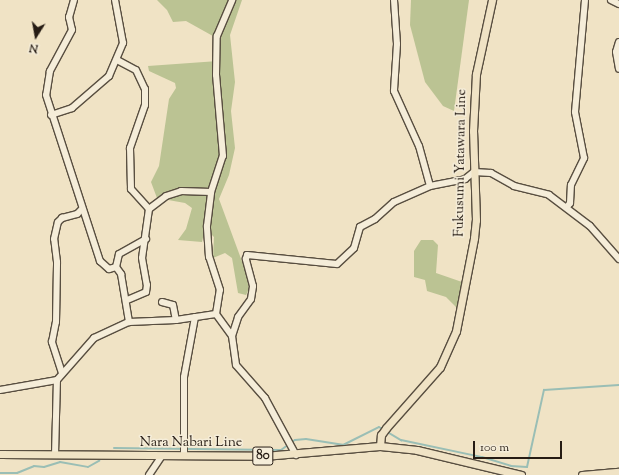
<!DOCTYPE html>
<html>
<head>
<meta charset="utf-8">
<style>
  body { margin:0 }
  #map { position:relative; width:619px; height:475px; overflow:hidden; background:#f0e3c5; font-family:"Sorts Mill Goudy",serif }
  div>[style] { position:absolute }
  .green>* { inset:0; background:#bbc393 }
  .stream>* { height:2px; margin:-1px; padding:0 1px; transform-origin:1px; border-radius:1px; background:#9abeb5 }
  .roads { filter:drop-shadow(1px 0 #584e40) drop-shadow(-1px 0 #584e40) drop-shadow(0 1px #584e40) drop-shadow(0 -1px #584e40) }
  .minor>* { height:6px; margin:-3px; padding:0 3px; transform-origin:3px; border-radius:3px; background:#f5edd9 }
  .major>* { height:7px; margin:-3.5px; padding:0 3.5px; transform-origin:3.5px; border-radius:3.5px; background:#f0e3c5 }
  span { translate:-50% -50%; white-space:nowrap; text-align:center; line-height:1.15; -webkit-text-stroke:3px #f5edd9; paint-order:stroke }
  .shield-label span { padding:1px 3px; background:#f5edd9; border:1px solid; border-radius:3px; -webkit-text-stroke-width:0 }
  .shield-label { font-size:13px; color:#261c14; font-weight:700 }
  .street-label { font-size:14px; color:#261c14 }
  .north { position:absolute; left:16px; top:16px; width:40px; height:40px; -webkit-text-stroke:3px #f5edd9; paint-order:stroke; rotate:191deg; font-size:11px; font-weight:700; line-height:16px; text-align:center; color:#261c14 }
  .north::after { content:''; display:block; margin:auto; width:14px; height:18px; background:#261c14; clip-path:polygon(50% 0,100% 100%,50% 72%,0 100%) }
  .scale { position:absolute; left:473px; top:441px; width:89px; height:18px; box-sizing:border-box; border:2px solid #261c14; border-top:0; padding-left:5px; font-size:12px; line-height:14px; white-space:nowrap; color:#261c14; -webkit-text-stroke:3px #f5edd9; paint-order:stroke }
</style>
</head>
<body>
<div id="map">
  <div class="green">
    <div style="clip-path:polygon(157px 0,242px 0,230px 35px,235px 82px,231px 111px,235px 148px,229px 175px,219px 199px,247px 275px,249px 289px,246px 295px,238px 293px,232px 258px,225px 253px,213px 258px,214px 237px,211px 234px,204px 233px,202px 242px,178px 240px,186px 229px,192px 208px,185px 203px,157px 198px,151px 182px,159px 166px,169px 99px,176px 88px,175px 83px,149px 71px,148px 66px,218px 61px,220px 40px,186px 21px,173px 22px,167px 10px)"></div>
    <div style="clip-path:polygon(411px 0,469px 0,454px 111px,443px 106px,425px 82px,410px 25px)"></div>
    <div style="clip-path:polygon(421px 240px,433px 240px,438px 245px,436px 273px,462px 282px,457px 308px,446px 297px,427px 291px,425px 280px,414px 277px,414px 251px)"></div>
  </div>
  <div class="stream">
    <div style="left:114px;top:448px;width:167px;rotate:0.7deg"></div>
    <div style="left:281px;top:450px;width:17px;rotate:-36deg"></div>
    <div style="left:295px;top:440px;width:11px;rotate:-5deg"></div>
    <div style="left:306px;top:439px;width:37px;rotate:9deg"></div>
    <div style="left:343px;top:445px;width:40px;rotate:-26.6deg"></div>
    <div style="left:379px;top:427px;width:26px;rotate:31deg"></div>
    <div style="left:401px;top:440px;width:83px;rotate:11.9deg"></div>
    <div style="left:482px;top:457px;width:30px;rotate:17deg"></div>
    <div style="left:511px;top:466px;width:16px;rotate:4deg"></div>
    <div style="left:527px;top:467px;width:79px;rotate:-77.6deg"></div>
    <div style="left:544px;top:390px;width:75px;rotate:-3.8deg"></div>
    <div style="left:0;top:473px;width:17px"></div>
    <div style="left:17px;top:473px;width:18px;rotate:-22deg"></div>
    <div style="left:34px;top:466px;width:10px;rotate:6deg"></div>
    <div style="left:44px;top:467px;width:17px;rotate:-17deg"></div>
    <div style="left:60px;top:462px;width:28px;rotate:10deg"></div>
    <div style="left:88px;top:467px;width:13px;rotate:-29deg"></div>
  </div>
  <div class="roads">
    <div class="minor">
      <div style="left:74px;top:0;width:18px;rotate:106deg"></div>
      <div style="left:69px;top:17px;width:13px;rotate:77deg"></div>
      <div style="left:72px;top:30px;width:47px;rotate:118.2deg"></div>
      <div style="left:50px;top:71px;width:24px;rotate:99deg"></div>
      <div style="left:46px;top:95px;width:175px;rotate:72deg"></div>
      <div style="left:100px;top:261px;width:12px;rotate:42deg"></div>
      <div style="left:109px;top:269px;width:7px;rotate:-16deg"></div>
      <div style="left:116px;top:267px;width:9px;rotate:54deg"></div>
      <div style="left:121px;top:274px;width:49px;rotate:80.5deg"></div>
      <div style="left:394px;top:0;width:44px;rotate:86.1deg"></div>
      <div style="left:397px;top:44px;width:47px;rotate:93.7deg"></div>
      <div style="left:394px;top:91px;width:60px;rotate:65.6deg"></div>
      <div style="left:419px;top:146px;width:41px;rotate:74.6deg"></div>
      <div style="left:611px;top:0;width:9px;rotate:27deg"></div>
      <div style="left:619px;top:42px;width:10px;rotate:107deg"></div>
      <div style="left:616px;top:52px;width:17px;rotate:80deg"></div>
      <div style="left:117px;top:60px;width:21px;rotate:28deg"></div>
      <div style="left:136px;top:70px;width:21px;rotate:65deg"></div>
      <div style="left:145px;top:89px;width:16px;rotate:90deg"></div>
      <div style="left:145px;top:105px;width:46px;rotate:109.2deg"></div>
      <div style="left:130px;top:148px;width:41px;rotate:88.6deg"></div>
      <div style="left:131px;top:189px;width:27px;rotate:48deg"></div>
      <div style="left:149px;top:209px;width:49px;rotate:98.1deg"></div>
      <div style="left:142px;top:258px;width:27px;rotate:80deg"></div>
      <div style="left:147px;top:285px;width:7px;rotate:98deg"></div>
      <div style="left:146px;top:292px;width:21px;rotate:157deg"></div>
      <div style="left:51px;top:115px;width:22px;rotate:-18deg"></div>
      <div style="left:72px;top:108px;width:49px;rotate:-40.9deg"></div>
      <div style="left:109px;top:76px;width:36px;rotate:-67deg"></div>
      <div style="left:123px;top:43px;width:44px;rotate:-100.5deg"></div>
      <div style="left:567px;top:207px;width:5px;rotate:-53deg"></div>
      <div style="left:570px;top:203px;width:18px;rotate:-87deg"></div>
      <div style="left:571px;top:185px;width:30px;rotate:-64deg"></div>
      <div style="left:584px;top:158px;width:47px;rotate:-101.1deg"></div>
      <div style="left:575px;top:112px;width:112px;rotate:-84.9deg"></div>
      <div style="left:149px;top:209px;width:21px;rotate:-37deg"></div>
      <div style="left:166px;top:196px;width:16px;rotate:-18deg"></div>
      <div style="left:181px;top:191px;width:30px;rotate:2deg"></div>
      <div style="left:116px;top:267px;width:13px;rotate:-77deg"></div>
      <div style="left:119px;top:254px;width:31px;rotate:-29deg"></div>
      <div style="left:162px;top:302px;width:11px;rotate:15deg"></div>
      <div style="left:173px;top:305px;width:15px;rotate:79deg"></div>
      <div style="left:216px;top:314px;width:24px;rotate:-81deg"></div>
      <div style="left:220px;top:290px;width:35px;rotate:-108deg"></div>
      <div style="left:209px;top:257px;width:31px;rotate:-94deg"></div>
      <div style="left:207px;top:226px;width:34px;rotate:-83deg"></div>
      <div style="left:211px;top:192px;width:38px;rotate:-72deg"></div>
      <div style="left:223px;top:156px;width:81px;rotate:-94.9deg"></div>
      <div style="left:216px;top:75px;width:39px;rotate:-89deg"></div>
      <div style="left:217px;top:36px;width:39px;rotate:-67deg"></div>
      <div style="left:232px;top:336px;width:20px;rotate:-72deg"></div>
      <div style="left:238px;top:317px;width:22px;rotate:-54deg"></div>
      <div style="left:251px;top:299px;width:13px;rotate:-81deg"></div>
      <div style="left:253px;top:286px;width:28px;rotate:-105deg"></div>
      <div style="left:246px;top:259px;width:4px;rotate:-76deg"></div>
      <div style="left:247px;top:255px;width:90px;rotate:5.7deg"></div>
      <div style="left:337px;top:264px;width:23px;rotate:-43deg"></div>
      <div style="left:354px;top:248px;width:22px;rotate:-74deg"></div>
      <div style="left:360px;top:227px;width:17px;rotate:-28deg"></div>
      <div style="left:375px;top:219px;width:25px;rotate:-42deg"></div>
      <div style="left:394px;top:202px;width:39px;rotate:-24deg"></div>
      <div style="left:430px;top:186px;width:36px;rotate:-11deg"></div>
      <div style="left:465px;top:179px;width:11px;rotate:-38deg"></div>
      <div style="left:474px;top:172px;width:17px;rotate:3deg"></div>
      <div style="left:491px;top:173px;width:26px;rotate:29deg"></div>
      <div style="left:514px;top:186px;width:36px;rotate:14deg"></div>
      <div style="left:549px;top:195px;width:51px;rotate:37.1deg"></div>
      <div style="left:590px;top:226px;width:44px;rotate:48.7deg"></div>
      <div style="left:62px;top:373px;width:33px;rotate:-108deg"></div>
      <div style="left:52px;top:342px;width:20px;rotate:-79deg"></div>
      <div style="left:56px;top:322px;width:60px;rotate:-89deg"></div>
      <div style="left:57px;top:262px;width:23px;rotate:-97deg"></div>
      <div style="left:54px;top:239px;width:17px;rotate:-77deg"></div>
      <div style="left:58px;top:222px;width:6px;rotate:-45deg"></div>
      <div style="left:62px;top:218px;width:16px;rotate:-15deg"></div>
      <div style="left:77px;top:214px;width:7px;rotate:-45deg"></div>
      <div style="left:0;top:390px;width:58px;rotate:-10deg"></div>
      <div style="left:55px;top:455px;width:75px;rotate:-88.5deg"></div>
      <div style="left:57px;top:380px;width:56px;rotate:-48.6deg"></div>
      <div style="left:94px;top:338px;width:38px;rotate:-25deg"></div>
      <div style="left:129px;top:322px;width:47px;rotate:-2.4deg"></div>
      <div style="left:176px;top:320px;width:40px;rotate:-8.5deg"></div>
      <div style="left:216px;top:314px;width:27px;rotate:54deg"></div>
      <div style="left:232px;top:336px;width:29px;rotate:82deg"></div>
      <div style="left:236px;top:365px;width:44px;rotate:48.7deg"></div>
      <div style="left:265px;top:398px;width:65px;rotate:61.5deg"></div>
      <div style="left:184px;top:456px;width:79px;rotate:-90deg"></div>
      <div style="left:184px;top:377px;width:61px;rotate:-79.6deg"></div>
      <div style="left:149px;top:475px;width:23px;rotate:-56deg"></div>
    </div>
    <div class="major">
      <div style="left:380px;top:446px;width:11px;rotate:-85deg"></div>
      <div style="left:381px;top:435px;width:9px;rotate:-54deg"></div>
      <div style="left:386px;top:428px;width:81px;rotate:-48.5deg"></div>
      <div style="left:440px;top:367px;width:39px;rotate:-66deg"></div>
      <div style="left:456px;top:331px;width:95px;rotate:-79deg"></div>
      <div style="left:474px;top:238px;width:18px;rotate:-84deg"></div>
      <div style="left:476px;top:220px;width:89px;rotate:-91.9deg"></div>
      <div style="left:473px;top:131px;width:57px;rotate:-87deg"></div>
      <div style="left:476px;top:74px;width:76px;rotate:-77.8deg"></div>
      <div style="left:0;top:454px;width:264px;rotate:0.4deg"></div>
      <div style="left:264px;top:456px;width:116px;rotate:-4.9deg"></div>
      <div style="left:380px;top:446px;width:37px;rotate:6deg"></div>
      <div style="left:417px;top:450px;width:107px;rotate:13.5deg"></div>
      <div style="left:582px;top:475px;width:37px;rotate:-5deg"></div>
    </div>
  </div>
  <div class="shield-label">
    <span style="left:263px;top:456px">80</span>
  </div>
  <div class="street-label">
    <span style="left:461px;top:163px;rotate:-89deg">Fukusumi Yatawara Line</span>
    <span style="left:191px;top:443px">Nara Nabari Line</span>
  </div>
  <div class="north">N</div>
  <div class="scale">100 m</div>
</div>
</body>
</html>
